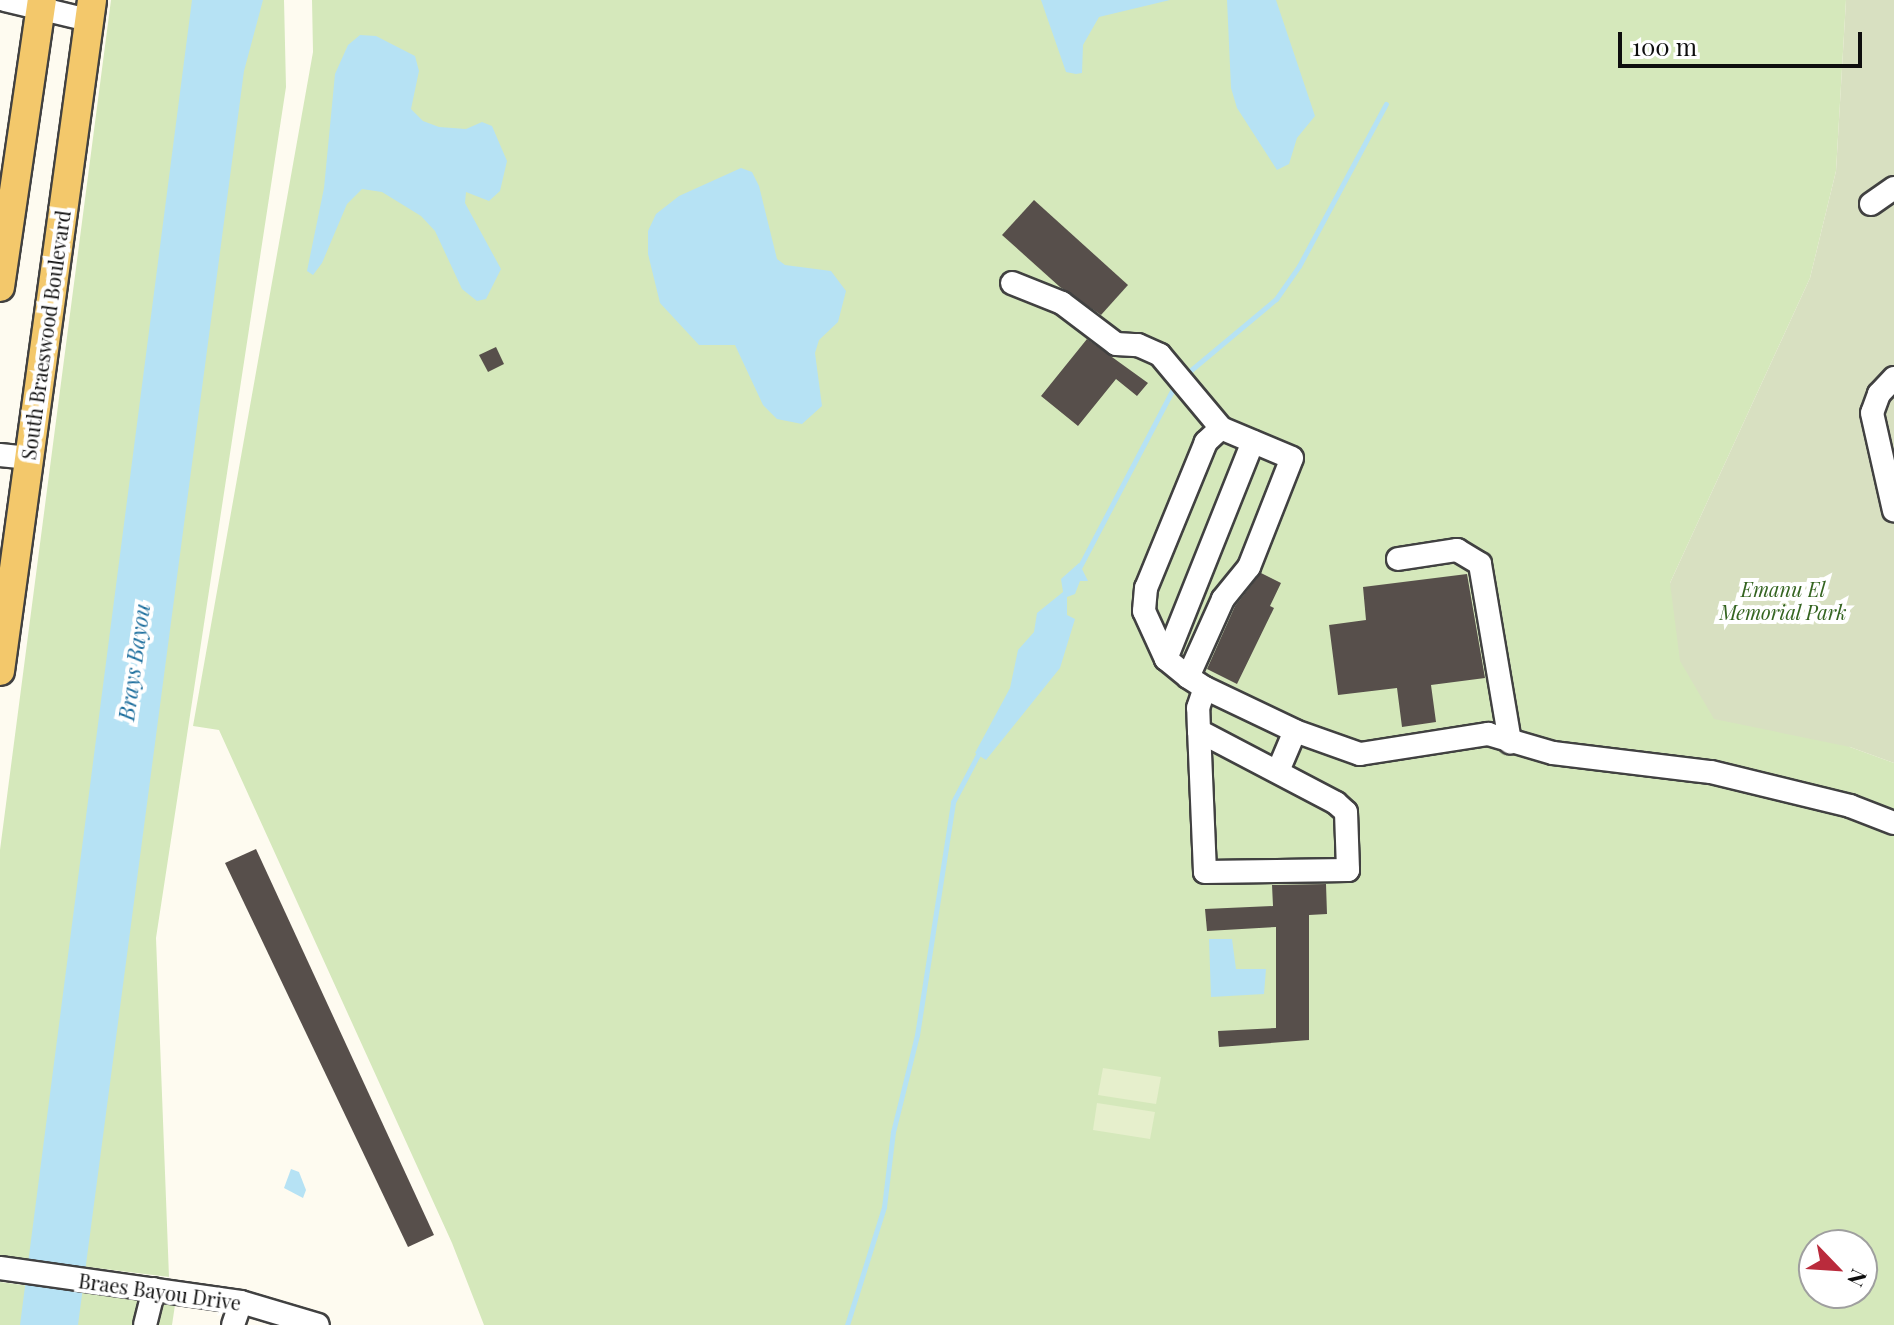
<!DOCTYPE html>
<html>
<head>
<meta charset="utf-8">
<style>
  body { margin:0 }
  #map { position:relative; width:1894px; height:1325px; overflow:hidden; background:#fefbf0; font-family:"Playfair Display",serif }
  div>[style] { position:absolute }
  .green>* { inset:0; background:#d5e8bb }
  .cemetery>* { inset:0; background:#d8e0c1 }
  .pitch>* { inset:0; background:#e6efcc }
  .water>* { inset:0; background:#b6e2f4 }
  .stream>* { height:5px; margin:-2.5px; padding:0 2.5px; transform-origin:2.5px; border-radius:2.5px; background:#b6e2f4 }
  .building>* { inset:0; background:#574f4b }
  .roads { filter:drop-shadow(2px 0 #414141) drop-shadow(-2px 0 #414141) drop-shadow(0 2px #414141) drop-shadow(0 -2px #414141) }
  .minor>* { height:22px; margin:-11px; padding:0 11px; transform-origin:11px; border-radius:11px; background:#fff }
  .major>* { height:28px; margin:-14px; padding:0 14px; transform-origin:14px; border-radius:14px; background:#f3c86b }
  span { translate:-50% -50%; white-space:nowrap; text-align:center; line-height:1.15; -webkit-text-stroke:8px #fff; paint-order:stroke }
  .street-label { font-size:20px; color:#0e0e0e }
  .park-label { font-size:20px; color:#346420; font-style:italic }
  .water-label { font-size:22px; color:#1b6d9c; font-style:italic }
  .north { position:absolute; left:1798px; top:1229px; width:80px; height:80px; box-sizing:border-box; background:#fff; border:2px solid #9f9f9f; border-radius:50%; rotate:115deg; font-size:22px; font-weight:700; line-height:32px; text-align:center; color:#0e0e0e }
  .north::after { content:''; display:block; margin:auto; width:28px; height:36px; background:#ba2b3c; clip-path:polygon(50% 0,100% 100%,50% 72%,0 100%) }
  .scale { position:absolute; left:1618px; top:32px; width:244px; height:36px; box-sizing:border-box; border:4px solid #0e0e0e; border-top:0; padding-left:10px; font-size:24px; line-height:28px; white-space:nowrap; color:#0e0e0e; -webkit-text-stroke:6px #fff; paint-order:stroke }
</style>
</head>
<body>
<div id="map">
  <div class="green">
    <div style="clip-path:polygon(111px 0,284px 0,286px 87px,156px 938px,169px 1277px,0 1256px,0 850px)"></div>
    <div style="clip-path:polygon(evenodd,312px 0,1846px 0,1836px 171px,1810px 278px,1670px 583px,1850px 747px,1894px 763px,1894px 1325px,484px 1325px,452px 1243px,219px 730px,193px 726px,313px 52px,312px 0,1814px 1245px,1862px 1245px,1862px 1293px,1814px 1293px,1814px 1245px)"></div>
    <div style="clip-path:polygon(0 1282px,175px 1305px,172px 1325px,0 1325px)"></div>
  </div>
  <div class="cemetery">
    <div style="clip-path:polygon(1846px 0,1894px 0,1894px 763px,1850px 747px,1714px 719px,1680px 661px,1670px 583px,1810px 278px,1836px 171px)"></div>
  </div>
  <div class="pitch">
    <div style="clip-path:polygon(1103px 1068px,1161px 1077px,1156px 1104px,1098px 1095px)"></div>
    <div style="clip-path:polygon(1097px 1103px,1155px 1112px,1150px 1139px,1093px 1130px)"></div>
  </div>
  <div class="water">
    <div style="clip-path:polygon(192px 0,263px 0,244px 71px,78px 1325px,20px 1325px)"></div>
    <div style="clip-path:polygon(1041px 0,1170px 0,1099px 17px,1083px 45px,1082px 73px,1076px 74px,1066px 72px)"></div>
    <div style="clip-path:polygon(1227px 0,1276px 0,1315px 116px,1297px 138px,1289px 164px,1277px 170px,1237px 108px,1231px 88px)"></div>
    <div style="clip-path:polygon(360px 35px,376px 36px,415px 56px,419px 71px,411px 109px,423px 121px,439px 127px,466px 129px,482px 122px,492px 126px,507px 161px,500px 191px,489px 201px,466px 192px,465px 203px,501px 269px,486px 299px,477px 301px,462px 289px,435px 231px,421px 216px,382px 192px,362px 189px,347px 204px,322px 263px,313px 275px,307px 271px,324px 188px,335px 74px,348px 45px)"></div>
    <div style="clip-path:polygon(741px 168px,752px 172px,759px 186px,777px 259px,785px 265px,831px 271px,846px 291px,838px 322px,819px 340px,815px 353px,822px 406px,802px 424px,777px 419px,763px 405px,735px 345px,699px 345px,660px 303px,648px 254px,648px 231px,656px 214px,679px 196px)"></div>
    <div style="clip-path:polygon(1079px 563px,1088px 581px,1080px 581px,1075px 594px,1067px 597px,1067px 615px,1075px 619px,1060px 668px,986px 760px,975px 753px,1010px 688px,1018px 650px,1034px 632px,1037px 613px,1063px 592px,1061px 579px)"></div>
    <div style="clip-path:polygon(1209px 939px,1232px 939px,1236px 969px,1266px 969px,1264px 994px,1211px 997px)"></div>
    <div style="clip-path:polygon(291px 1169px,299px 1172px,306px 1190px,303px 1198px,284px 1188px)"></div>
  </div>
  <div class="stream">
    <div style="left:1185px;top:375px;width:119px;rotate:-39.9deg"></div>
    <div style="left:1276px;top:299px;width:40px;rotate:-55.1deg"></div>
    <div style="left:1299px;top:266px;width:184px;rotate:-61.8deg"></div>
    <div style="left:1079px;top:568px;width:207px;rotate:-62.3deg"></div>
    <div style="left:847px;top:1325px;width:124px;rotate:-72.6deg"></div>
    <div style="left:884px;top:1207px;width:76px;rotate:-83.2deg"></div>
    <div style="left:893px;top:1132px;width:100px;rotate:-76.1deg"></div>
    <div style="left:917px;top:1035px;width:236px;rotate:-81.2deg"></div>
    <div style="left:953px;top:802px;width:60px;rotate:-62.2deg"></div>
  </div>
  <div class="building">
    <div style="clip-path:polygon(1034px 200px,1128px 285px,1101px 315px,1060px 287px,1002px 235px)"></div>
    <div style="clip-path:polygon(1087px 339px,1148px 383px,1137px 396px,1116px 379px,1078px 426px,1041px 396px)"></div>
    <div style="clip-path:polygon(496px 347px,504px 364px,488px 372px,479px 355px)"></div>
    <div style="clip-path:polygon(1261px 573px,1281px 583px,1270px 606px,1274px 608px,1237px 684px,1207px 669px,1235px 606px)"></div>
    <div style="clip-path:polygon(1467px 574px,1485px 678px,1431px 685px,1436px 722px,1402px 727px,1397px 688px,1338px 695px,1329px 625px,1366px 620px,1363px 587px)"></div>
    <div style="clip-path:polygon(256px 849px,434px 1235px,408px 1247px,225px 863px)"></div>
    <div style="clip-path:polygon(1326px 884px,1327px 914px,1309px 915px,1309px 1040px,1219px 1047px,1218px 1031px,1276px 1028px,1276px 927px,1207px 931px,1205px 909px,1273px 906px,1272px 885px)"></div>
  </div>
  <div class="roads">
    <div class="minor">
      <div style="left:5px;top:0;width:85px;rotate:13.5deg"></div>
      <div style="left:1871px;top:204px;width:28px;rotate:-35deg"></div>
      <div style="left:1012px;top:283px;width:54px;rotate:21.8deg"></div>
      <div style="left:1062px;top:303px;width:68px;rotate:37.2deg"></div>
      <div style="left:1116px;top:344px;width:22px;rotate:3deg"></div>
      <div style="left:1138px;top:345px;width:24px;rotate:24deg"></div>
      <div style="left:1160px;top:355px;width:95px;rotate:50.1deg"></div>
      <div style="left:1894px;top:378px;width:22px;rotate:133deg"></div>
      <div style="left:1879px;top:394px;width:20px;rotate:110deg"></div>
      <div style="left:1872px;top:413px;width:100px;rotate:77.3deg"></div>
      <div style="left:0;top:455px;width:29px;rotate:6deg"></div>
      <div style="left:1398px;top:559px;width:60px;rotate:-8.7deg"></div>
      <div style="left:1457px;top:550px;width:27px;rotate:31deg"></div>
      <div style="left:1480px;top:564px;width:181px;rotate:80.4deg"></div>
      <div style="left:1166px;top:659px;width:234px;rotate:-68.2deg"></div>
      <div style="left:1188px;top:677px;width:85px;rotate:-65.8deg"></div>
      <div style="left:1223px;top:599px;width:41px;rotate:-50.9deg"></div>
      <div style="left:1249px;top:567px;width:117px;rotate:-68.5deg"></div>
      <div style="left:1292px;top:458px;width:77px;rotate:-157.1deg"></div>
      <div style="left:1221px;top:428px;width:21px;rotate:137deg"></div>
      <div style="left:1206px;top:442px;width:158px;rotate:112.3deg"></div>
      <div style="left:1146px;top:588px;width:23px;rotate:95deg"></div>
      <div style="left:1144px;top:611px;width:53px;rotate:65.4deg"></div>
      <div style="left:1166px;top:659px;width:28px;rotate:39deg"></div>
      <div style="left:1188px;top:677px;width:20px;rotate:33deg"></div>
      <div style="left:1205px;top:688px;width:100px;rotate:25.5deg"></div>
      <div style="left:1295px;top:731px;width:69px;rotate:19.5deg"></div>
      <div style="left:1360px;top:754px;width:130px;rotate:-8.9deg"></div>
      <div style="left:1488px;top:734px;width:68px;rotate:16.3deg"></div>
      <div style="left:1553px;top:753px;width:159px;rotate:6.9deg"></div>
      <div style="left:1711px;top:772px;width:143px;rotate:13.7deg"></div>
      <div style="left:1850px;top:806px;width:47px;rotate:21.1deg"></div>
      <div style="left:1199px;top:731px;width:155px;rotate:27.7deg"></div>
      <div style="left:1336px;top:803px;width:13px;rotate:42deg"></div>
      <div style="left:1346px;top:812px;width:58px;rotate:88deg"></div>
      <div style="left:1348px;top:870px;width:143px;rotate:179.2deg"></div>
      <div style="left:1205px;top:872px;width:141px;rotate:-92.4deg"></div>
      <div style="left:1199px;top:731px;width:23px;rotate:-92deg"></div>
      <div style="left:1198px;top:708px;width:21px;rotate:-71deg"></div>
      <div style="left:1278px;top:771px;width:43px;rotate:-67deg"></div>
      <div style="left:0;top:1268px;width:243px;rotate:8deg"></div>
      <div style="left:241px;top:1302px;width:80px;rotate:16.6deg"></div>
      <div style="left:145px;top:1325px;width:37px;rotate:-76deg"></div>
      <div style="left:233px;top:1325px;width:24px;rotate:-71deg"></div>
    </div>
    <div class="major">
      <div style="left:0;top:287px;width:290px;rotate:-81.7deg"></div>
      <div style="left:0;top:671px;width:677px;rotate:-82.19deg"></div>
    </div>
  </div>
  <div class="street-label">
    <span style="left:45px;top:335px;rotate:-82deg">South Braeswood Boulevard</span>
    <span style="left:160px;top:1291px;rotate:8deg">Braes Bayou Drive</span>
  </div>
  <div class="park-label">
    <span style="left:1783px;top:600px">Emanu El<br>Memorial Park</span>
  </div>
  <div class="water-label">
    <span style="left:134px;top:662px;rotate:-82deg">Brays Bayou</span>
  </div>
  <div class="north">N</div>
  <div class="scale">100 m</div>
</div>
</body>
</html>
